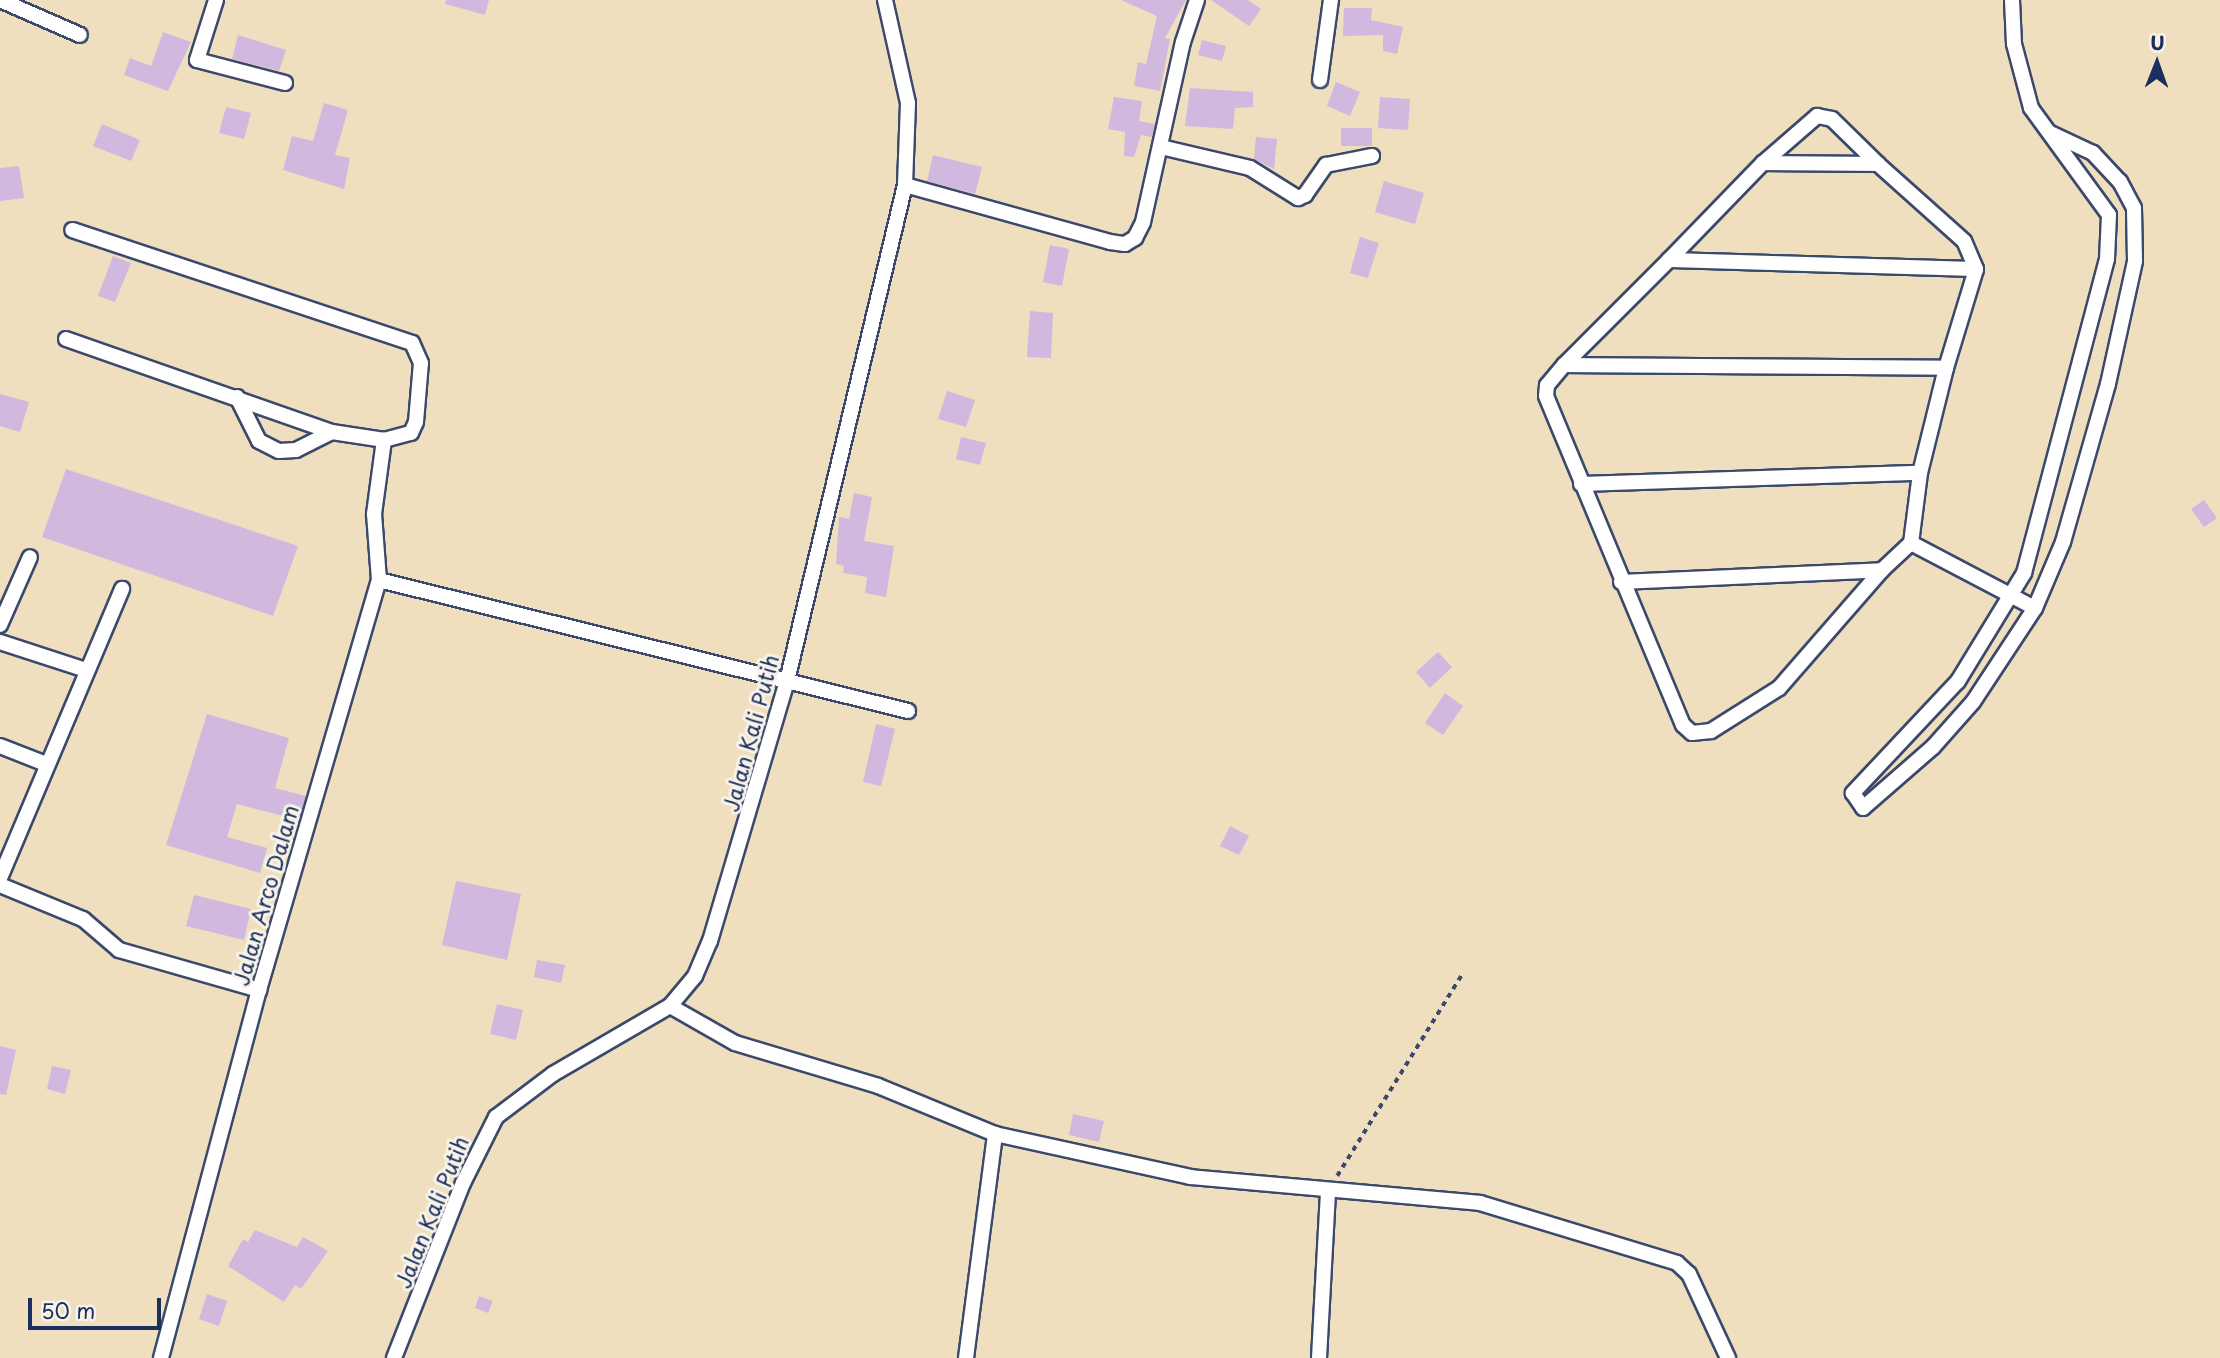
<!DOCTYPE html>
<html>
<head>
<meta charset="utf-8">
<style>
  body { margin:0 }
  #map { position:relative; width:2220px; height:1358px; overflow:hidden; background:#efdfbe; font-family:"Playpen Sans",sans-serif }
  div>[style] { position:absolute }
  .building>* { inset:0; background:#d0b8df }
  .path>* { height:3.5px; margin-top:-1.75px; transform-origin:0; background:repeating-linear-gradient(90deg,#3b496c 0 5px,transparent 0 10px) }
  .roads { filter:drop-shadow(2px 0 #3b496c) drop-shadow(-2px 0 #3b496c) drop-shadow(0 2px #3b496c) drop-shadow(0 -2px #3b496c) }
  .minor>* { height:14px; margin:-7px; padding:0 7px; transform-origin:7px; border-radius:7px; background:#fff }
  span { translate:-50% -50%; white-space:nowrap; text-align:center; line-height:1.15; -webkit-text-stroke:6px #f7f3e8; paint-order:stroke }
  .street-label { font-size:21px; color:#1b2f5e }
  .north { position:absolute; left:2122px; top:28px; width:70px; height:70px; -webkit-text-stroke:5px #f7f3e8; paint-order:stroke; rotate:1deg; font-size:19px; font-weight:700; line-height:28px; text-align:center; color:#1b2f5e }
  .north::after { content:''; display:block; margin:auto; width:24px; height:32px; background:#1b2f5e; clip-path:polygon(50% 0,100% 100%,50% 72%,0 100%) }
  .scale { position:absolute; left:28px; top:1298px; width:133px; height:32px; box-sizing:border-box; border:4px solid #1b2f5e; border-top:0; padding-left:9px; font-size:21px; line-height:24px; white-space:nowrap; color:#1b2f5e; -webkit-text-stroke:5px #f7f3e8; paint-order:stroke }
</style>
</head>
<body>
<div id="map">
  <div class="building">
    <div style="clip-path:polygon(446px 0,489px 0,485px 15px,445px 4px)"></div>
    <div style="clip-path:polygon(1121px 0,1186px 0,1165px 38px,1170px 39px,1160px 91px,1134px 86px,1138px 62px,1146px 64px,1157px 16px)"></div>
    <div style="clip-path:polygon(1211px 0,1248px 0,1261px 9px,1249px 26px)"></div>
    <div style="clip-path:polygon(1344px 8px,1372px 8px,1371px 20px,1403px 27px,1397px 54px,1383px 51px,1383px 35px,1343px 36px)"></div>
    <div style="clip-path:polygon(163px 32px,191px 42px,168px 91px,124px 75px,130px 58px,151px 66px)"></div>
    <div style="clip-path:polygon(238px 35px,286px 50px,279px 71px,232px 59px)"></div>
    <div style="clip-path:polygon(1202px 40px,1226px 46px,1222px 61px,1198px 55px)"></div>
    <div style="clip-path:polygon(1336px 82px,1360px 92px,1350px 116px,1327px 106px)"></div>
    <div style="clip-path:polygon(1190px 88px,1253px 92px,1253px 107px,1235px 108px,1233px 129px,1185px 126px)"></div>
    <div style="clip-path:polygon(1114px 97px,1142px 101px,1139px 121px,1155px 124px,1152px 137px,1141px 135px,1134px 157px,1124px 156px,1125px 132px,1108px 129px)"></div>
    <div style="clip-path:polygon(1380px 97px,1410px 99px,1408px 130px,1378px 128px)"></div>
    <div style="clip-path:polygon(324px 103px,348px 110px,335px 155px,350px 158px,344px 189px,283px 170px,292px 136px,313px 141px)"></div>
    <div style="clip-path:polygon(226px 107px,251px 113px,244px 139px,219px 133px)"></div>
    <div style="clip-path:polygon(102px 124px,140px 140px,131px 161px,93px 146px)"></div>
    <div style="clip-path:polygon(1341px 128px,1372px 128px,1372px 146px,1341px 146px)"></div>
    <div style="clip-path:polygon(1256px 137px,1277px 139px,1274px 169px,1254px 159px)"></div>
    <div style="clip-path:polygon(933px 155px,982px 167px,975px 194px,927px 181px)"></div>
    <div style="clip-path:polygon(19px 166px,24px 198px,0 201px,0 168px)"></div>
    <div style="clip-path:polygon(1384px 181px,1424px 193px,1415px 224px,1375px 212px)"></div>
    <div style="clip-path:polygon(1360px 237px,1379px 243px,1368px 278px,1350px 273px)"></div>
    <div style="clip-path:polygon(1050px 245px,1069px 249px,1062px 286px,1043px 282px)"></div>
    <div style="clip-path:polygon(113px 256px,131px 263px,115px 302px,98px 296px)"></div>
    <div style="clip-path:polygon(1030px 311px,1053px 313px,1051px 358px,1027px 357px)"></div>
    <div style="clip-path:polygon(947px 391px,975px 400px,966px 427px,938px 419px)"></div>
    <div style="clip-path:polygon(0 394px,29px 402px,20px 432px,0 426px)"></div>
    <div style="clip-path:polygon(961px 437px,986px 443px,980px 465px,956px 459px)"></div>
    <div style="clip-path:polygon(66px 469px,298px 546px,273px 616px,42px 537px)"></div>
    <div style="clip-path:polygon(854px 493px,872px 497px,864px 541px,894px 546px,886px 597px,865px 593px,867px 577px,843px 573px,844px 566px,836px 564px,839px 517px,849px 519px)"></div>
    <div style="clip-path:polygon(2204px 500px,2217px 518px,2204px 527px,2191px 509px)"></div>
    <div style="clip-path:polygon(1438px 652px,1452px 667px,1430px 688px,1416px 672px)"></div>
    <div style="clip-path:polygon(1445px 693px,1463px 706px,1443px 735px,1425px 723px)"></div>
    <div style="clip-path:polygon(207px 714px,289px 738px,275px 788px,306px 796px,299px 820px,237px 804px,227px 837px,267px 848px,260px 873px,166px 845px)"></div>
    <div style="clip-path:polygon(876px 724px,895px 729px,881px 786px,863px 782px)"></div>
    <div style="clip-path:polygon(1230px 826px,1249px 836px,1239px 855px,1220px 846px)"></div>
    <div style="clip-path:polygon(456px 881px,521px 894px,507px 960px,442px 945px)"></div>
    <div style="clip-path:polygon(194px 895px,251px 909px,244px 940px,186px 926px)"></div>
    <div style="clip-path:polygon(537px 960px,565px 965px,561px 983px,534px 977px)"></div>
    <div style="clip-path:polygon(497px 1004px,523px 1010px,516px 1040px,490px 1034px)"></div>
    <div style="clip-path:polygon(0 1046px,16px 1050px,6px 1095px,0 1094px)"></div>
    <div style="clip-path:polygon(52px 1066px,71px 1070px,65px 1094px,47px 1089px)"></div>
    <div style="clip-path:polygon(1073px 1114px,1104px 1121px,1099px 1142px,1069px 1135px)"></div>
    <div style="clip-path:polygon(255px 1230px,297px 1247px,303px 1237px,328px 1251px,301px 1289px,295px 1285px,284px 1302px,228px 1266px,243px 1239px,248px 1242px)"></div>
    <div style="clip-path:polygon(207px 1294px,227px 1301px,219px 1326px,199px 1319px)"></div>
    <div style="clip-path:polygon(479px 1296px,493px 1301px,488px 1313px,475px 1308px)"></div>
  </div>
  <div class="path">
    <div style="left:1337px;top:1176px;width:239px;rotate:-58.2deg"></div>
  </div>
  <div class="roads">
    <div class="minor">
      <div style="left:0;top:0;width:87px;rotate:23.6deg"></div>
      <div style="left:216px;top:0;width:63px;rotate:107.6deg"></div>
      <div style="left:197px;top:60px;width:91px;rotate:14.6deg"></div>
      <div style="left:2012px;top:0;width:44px;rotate:87.4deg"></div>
      <div style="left:2014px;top:44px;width:66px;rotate:75.1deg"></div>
      <div style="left:2031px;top:108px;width:132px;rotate:53.9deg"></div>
      <div style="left:2109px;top:215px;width:44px;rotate:92.6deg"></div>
      <div style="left:2107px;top:259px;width:325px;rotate:104.8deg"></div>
      <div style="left:2024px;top:573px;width:127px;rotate:121.4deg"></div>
      <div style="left:1958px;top:681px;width:154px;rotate:133.2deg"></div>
      <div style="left:1853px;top:793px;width:18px;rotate:56deg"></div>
      <div style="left:1863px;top:808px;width:93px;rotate:-41.1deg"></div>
      <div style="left:1933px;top:747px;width:60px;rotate:-48.4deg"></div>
      <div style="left:1973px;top:702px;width:113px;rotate:-56.6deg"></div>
      <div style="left:2035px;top:608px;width:72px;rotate:-67deg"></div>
      <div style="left:2063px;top:542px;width:164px;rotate:-74.1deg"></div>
      <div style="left:2108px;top:384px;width:126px;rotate:-77.6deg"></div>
      <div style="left:2135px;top:261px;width:53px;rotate:-91.1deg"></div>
      <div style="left:2134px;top:208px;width:30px;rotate:-118deg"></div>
      <div style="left:2120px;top:182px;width:40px;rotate:-133deg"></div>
      <div style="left:2093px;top:153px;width:47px;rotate:-155.1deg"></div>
      <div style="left:1320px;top:80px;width:81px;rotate:-82.2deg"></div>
      <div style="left:1161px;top:147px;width:91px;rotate:13.3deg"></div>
      <div style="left:1250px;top:168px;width:57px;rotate:32deg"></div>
      <div style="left:1298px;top:198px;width:8px;rotate:-23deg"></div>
      <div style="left:1305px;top:195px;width:37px;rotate:-55deg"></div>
      <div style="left:1326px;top:165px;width:47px;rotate:-11.1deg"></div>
      <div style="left:1763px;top:163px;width:72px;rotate:-41deg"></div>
      <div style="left:1817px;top:116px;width:15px;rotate:11deg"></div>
      <div style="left:1832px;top:119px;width:64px;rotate:44.4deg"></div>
      <div style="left:905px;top:185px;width:213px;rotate:15.5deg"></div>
      <div style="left:1110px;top:242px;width:15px;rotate:8deg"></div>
      <div style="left:1125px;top:244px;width:12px;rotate:-31deg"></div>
      <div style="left:1135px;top:238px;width:18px;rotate:-63deg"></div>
      <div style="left:1143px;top:222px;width:184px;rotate:-77.5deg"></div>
      <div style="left:1183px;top:42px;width:44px;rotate:-71.6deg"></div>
      <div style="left:1669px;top:260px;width:148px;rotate:135deg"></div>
      <div style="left:1564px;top:365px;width:26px;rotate:130deg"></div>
      <div style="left:1547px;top:385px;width:11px;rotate:95deg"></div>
      <div style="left:1546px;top:396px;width:356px;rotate:67.4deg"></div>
      <div style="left:1683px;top:725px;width:12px;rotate:42deg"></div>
      <div style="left:1692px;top:733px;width:19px;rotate:-6deg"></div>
      <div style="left:1711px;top:731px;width:80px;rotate:-32.3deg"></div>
      <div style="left:1779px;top:688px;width:157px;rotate:-48.9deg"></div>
      <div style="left:66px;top:339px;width:282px;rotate:19.3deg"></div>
      <div style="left:332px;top:432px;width:53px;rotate:8.7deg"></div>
      <div style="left:384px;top:440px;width:28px;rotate:-15deg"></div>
      <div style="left:411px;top:433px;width:12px;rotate:-66deg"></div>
      <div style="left:416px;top:422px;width:59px;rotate:-85.2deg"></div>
      <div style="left:421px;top:363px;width:22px;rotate:-114deg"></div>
      <div style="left:412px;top:343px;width:358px;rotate:-161.6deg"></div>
      <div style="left:1564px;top:365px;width:382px;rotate:0.4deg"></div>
      <div style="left:1946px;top:368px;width:108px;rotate:103.9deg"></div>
      <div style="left:1946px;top:368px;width:103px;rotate:-73.1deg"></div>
      <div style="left:1976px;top:269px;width:30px;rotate:-113deg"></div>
      <div style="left:1964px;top:241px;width:115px;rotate:-138.2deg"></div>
      <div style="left:1878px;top:164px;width:115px;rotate:-179.5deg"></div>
      <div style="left:1763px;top:163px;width:135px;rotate:134.1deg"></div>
      <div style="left:1669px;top:260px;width:307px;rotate:1.7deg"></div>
      <div style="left:237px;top:397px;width:49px;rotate:63.4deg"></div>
      <div style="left:259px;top:441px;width:22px;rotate:27deg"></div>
      <div style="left:279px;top:451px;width:17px;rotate:-3deg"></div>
      <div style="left:296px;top:450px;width:40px;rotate:-26.6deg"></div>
      <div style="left:1581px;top:484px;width:339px;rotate:-1.9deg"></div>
      <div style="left:1920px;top:473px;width:71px;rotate:97.3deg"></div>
      <div style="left:379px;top:580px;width:545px;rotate:13.91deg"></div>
      <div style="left:1621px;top:582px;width:261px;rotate:-2.6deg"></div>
      <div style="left:1882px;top:570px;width:40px;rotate:-43deg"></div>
      <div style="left:1911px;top:543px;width:140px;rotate:27.7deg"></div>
      <div style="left:0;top:625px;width:74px;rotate:-66.2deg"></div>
      <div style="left:0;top:642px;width:90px;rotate:18deg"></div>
      <div style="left:0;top:746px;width:49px;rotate:21.4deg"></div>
      <div style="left:0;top:878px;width:314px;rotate:-67.1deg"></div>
      <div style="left:0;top:885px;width:90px;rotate:22.3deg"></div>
      <div style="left:83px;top:919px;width:48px;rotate:40.7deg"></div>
      <div style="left:119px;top:950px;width:146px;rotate:15.9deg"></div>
      <div style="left:670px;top:1006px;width:75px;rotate:29.6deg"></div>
      <div style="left:735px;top:1043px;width:149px;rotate:16.7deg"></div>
      <div style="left:878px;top:1086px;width:126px;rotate:22.3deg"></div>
      <div style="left:995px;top:1134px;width:200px;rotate:12.4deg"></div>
      <div style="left:1190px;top:1177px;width:291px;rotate:5.1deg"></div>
      <div style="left:1480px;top:1203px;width:206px;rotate:16.9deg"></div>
      <div style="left:1677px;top:1263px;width:16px;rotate:43deg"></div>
      <div style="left:1689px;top:1274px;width:93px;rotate:65.1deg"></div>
      <div style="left:161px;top:1358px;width:381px;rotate:-75.1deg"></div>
      <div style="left:259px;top:990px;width:427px;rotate:-73.7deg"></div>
      <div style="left:379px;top:580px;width:66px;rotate:-94.3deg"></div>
      <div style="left:374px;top:514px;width:75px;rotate:-82.3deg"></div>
      <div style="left:394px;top:1358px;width:188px;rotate:-68.5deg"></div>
      <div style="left:463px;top:1183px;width:74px;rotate:-63.4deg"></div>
      <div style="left:496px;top:1117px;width:71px;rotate:-37deg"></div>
      <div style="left:553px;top:1074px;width:135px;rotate:-30.2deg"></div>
      <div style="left:670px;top:1006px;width:39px;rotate:-50deg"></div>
      <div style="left:695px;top:976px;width:38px;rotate:-67deg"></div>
      <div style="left:710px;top:941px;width:271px;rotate:-73.5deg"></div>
      <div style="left:787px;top:681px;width:510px;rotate:-76.62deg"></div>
      <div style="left:905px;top:185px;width:82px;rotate:-87.9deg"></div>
      <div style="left:908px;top:103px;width:106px;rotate:-102.6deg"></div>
      <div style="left:966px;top:1358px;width:226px;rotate:-82.6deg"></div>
      <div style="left:1319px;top:1358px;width:168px;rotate:-86.9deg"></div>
    </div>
  </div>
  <div class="street-label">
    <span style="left:750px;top:733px;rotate:-75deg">Jalan Kali Putih</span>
    <span style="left:265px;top:895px;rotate:-74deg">Jalan Arco Dalam</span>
    <span style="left:431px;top:1212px;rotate:-68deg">Jalan Kali Putih</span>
  </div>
  <div class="north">U</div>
  <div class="scale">50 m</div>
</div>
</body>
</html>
